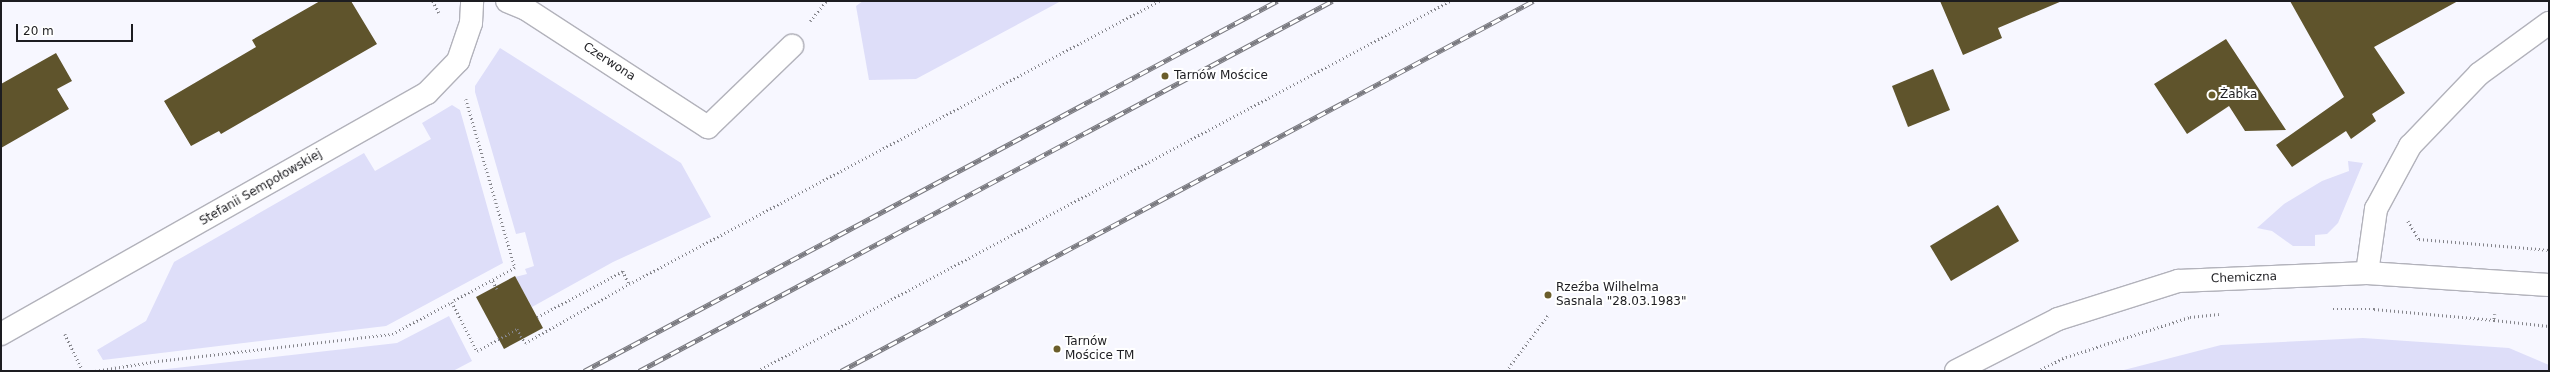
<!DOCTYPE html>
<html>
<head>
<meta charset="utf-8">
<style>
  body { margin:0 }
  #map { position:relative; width:2550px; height:372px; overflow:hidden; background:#f7f7ff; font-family:"DejaVu Sans",sans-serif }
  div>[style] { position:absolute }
  .green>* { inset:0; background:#dedef9 }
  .building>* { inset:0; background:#5f542c }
  .path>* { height:2.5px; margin-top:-1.25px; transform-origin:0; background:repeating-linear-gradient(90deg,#85858b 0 1px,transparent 0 4px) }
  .roads { filter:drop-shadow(1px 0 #b2b2bb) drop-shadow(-1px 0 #b2b2bb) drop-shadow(0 1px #b2b2bb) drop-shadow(0 -1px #b2b2bb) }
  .service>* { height:22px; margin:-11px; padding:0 11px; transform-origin:11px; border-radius:11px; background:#fff }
  .minor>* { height:22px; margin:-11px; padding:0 11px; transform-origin:11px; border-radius:11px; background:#fff }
  .rail>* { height:4.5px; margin-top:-2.25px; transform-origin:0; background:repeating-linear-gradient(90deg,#fff 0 9px,#7a7a80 0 18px); box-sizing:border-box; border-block:1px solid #7a7a80 }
  .dots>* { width:11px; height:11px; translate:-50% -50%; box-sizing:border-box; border:2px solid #fff; border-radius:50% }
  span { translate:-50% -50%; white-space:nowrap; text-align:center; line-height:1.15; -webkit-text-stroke:4px #fff; paint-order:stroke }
  .street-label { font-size:12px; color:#1d1d21 }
  .poi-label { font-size:12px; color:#1d1d21 }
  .left { translate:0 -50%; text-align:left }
  .frame { position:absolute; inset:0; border:2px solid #1d1d21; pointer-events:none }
  .scale { position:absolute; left:16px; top:24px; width:117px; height:18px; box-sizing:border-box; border:2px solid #1d1d21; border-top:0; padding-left:5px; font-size:12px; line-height:14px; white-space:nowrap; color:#1d1d21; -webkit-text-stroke:3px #fff; paint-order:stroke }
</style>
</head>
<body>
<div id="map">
  <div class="green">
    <div style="clip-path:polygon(863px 1px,1061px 1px,916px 79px,869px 80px,856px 6px)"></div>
    <div style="clip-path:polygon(500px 48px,681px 163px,711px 217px,613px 262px,532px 307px,515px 277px,527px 274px,525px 269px,534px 266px,525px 232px,516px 234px,475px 92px,475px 86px)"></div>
    <div style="clip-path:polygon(452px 105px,460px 110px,503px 263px,386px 326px,103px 360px,97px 350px,146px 321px,174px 262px,364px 153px,375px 171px,431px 139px,422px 123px)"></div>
    <div style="clip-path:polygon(2348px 161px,2363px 163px,2338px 223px,2327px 234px,2315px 235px,2315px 246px,2293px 246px,2272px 231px,2257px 228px,2284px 204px,2322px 181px,2349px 171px)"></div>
    <div style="clip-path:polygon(449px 316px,472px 361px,453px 371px,149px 371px,397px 343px)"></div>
    <div style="clip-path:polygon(2363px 338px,2509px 348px,2549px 365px,2549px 371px,2120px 371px,2221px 345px)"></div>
  </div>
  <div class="building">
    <div style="clip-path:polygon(320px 1px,351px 1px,377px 44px,221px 134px,219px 131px,191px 146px,164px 101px,256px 47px,252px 40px)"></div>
    <div style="clip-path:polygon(1940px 1px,2062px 1px,1998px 28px,2002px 38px,1963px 55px)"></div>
    <div style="clip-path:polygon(2290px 1px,2458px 1px,2374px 47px,2405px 93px,2372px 114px,2376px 121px,2351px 139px,2346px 131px,2292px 167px,2276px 145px,2344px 97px)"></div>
    <div style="clip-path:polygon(2226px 39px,2286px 130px,2245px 131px,2229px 106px,2187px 134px,2154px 84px)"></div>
    <div style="clip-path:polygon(56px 53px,72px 81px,57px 89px,69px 109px,1px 148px,1px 84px)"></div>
    <div style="clip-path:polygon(1933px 69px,1950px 110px,1908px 127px,1892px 86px)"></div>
    <div style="clip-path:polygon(1998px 205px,2019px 241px,1951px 281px,1930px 246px)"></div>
    <div style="clip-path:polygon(515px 276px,543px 328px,504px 349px,476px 297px)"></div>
  </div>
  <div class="path">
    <div style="left:433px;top:1px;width:13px;rotate:63deg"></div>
    <div style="left:810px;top:21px;width:26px;rotate:-51deg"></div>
    <div style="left:466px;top:99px;width:176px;rotate:73.8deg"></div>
    <div style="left:515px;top:268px;width:72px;rotate:151.6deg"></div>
    <div style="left:452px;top:302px;width:55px;rotate:63deg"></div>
    <div style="left:477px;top:351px;width:46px;rotate:-28.8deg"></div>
    <div style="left:517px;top:329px;width:16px;rotate:60deg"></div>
    <div style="left:525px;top:343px;width:120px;rotate:-29.6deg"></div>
    <div style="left:2408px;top:221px;width:21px;rotate:59deg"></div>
    <div style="left:2419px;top:239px;width:130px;rotate:4.8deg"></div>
    <div style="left:493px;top:281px;width:9px;rotate:63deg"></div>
    <div style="left:2333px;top:309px;width:41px"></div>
    <div style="left:2374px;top:309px;width:121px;rotate:5.2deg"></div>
    <div style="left:2495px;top:314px;width:6px;rotate:99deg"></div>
    <div style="left:2494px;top:320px;width:55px;rotate:6.2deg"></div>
    <div style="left:537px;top:317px;width:98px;rotate:-28.1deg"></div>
    <div style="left:623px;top:271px;width:14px;rotate:65deg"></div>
    <div style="left:629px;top:284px;width:601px;rotate:-28.1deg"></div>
    <div style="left:65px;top:334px;width:41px;rotate:64.1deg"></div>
    <div style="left:95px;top:371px;width:64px;rotate:-9deg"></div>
    <div style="left:158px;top:361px;width:236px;rotate:-6.6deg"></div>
    <div style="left:392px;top:334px;width:68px;rotate:-28.1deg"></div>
    <div style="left:757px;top:371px;width:786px;rotate:-28.1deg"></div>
    <div style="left:1506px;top:371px;width:70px;rotate:-53.1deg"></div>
    <div style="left:2037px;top:371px;width:32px;rotate:-26deg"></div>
    <div style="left:2066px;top:357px;width:130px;rotate:-17.9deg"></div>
    <div style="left:2190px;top:317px;width:29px;rotate:-6deg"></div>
  </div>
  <div class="roads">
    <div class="service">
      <div style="left:708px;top:127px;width:117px;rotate:-44deg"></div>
    </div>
    <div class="minor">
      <div style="left:507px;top:1px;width:21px;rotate:23deg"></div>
      <div style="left:526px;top:9px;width:217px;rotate:33deg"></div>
      <div style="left:2367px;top:273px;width:65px;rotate:-82deg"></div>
      <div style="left:2376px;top:209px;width:72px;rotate:-61.6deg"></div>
      <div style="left:2410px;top:146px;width:100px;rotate:-46.2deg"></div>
      <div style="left:2479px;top:74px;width:87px;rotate:-36.1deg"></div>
      <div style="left:1px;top:334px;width:489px;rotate:-29.5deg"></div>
      <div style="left:427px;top:93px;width:45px;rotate:-45.9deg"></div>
      <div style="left:458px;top:61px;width:40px;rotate:-71.1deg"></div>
      <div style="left:471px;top:23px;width:22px;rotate:-87deg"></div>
      <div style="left:1956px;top:371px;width:114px;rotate:-27deg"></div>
      <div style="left:2058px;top:319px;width:126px;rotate:-17.6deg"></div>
      <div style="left:2178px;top:281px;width:189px;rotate:-2.4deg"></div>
      <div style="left:2367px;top:273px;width:182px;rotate:3.8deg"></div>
    </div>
  </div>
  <div class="rail">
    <div style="left:584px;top:371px;width:786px;rotate:-28.1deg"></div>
    <div style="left:639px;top:371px;width:786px;rotate:-28.1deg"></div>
    <div style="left:841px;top:371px;width:785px;rotate:-28.13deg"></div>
  </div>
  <div class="dots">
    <div style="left:1165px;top:76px;background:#6b5e2b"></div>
    <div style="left:2212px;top:95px;background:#6b5e2b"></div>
    <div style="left:1548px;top:295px;background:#6b5e2b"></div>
    <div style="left:1057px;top:349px;background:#6b5e2b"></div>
  </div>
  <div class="street-label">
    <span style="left:609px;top:62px;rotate:33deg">Czerwona</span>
    <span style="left:261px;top:188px;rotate:-30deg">Stefanii Sempołowskiej</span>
    <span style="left:2244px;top:278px;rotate:-2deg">Chemiczna</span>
  </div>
  <div class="poi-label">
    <span class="left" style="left:1174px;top:76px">Tarnów Mościce</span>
    <span class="left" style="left:2220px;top:95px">Żabka</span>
    <span class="left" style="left:1556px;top:295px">Rzeźba Wilhelma<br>Sasnala "28.03.1983"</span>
    <span class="left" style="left:1065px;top:349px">Tarnów<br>Mościce TM</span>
  </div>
  <div class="frame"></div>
  <div class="scale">20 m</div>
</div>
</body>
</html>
